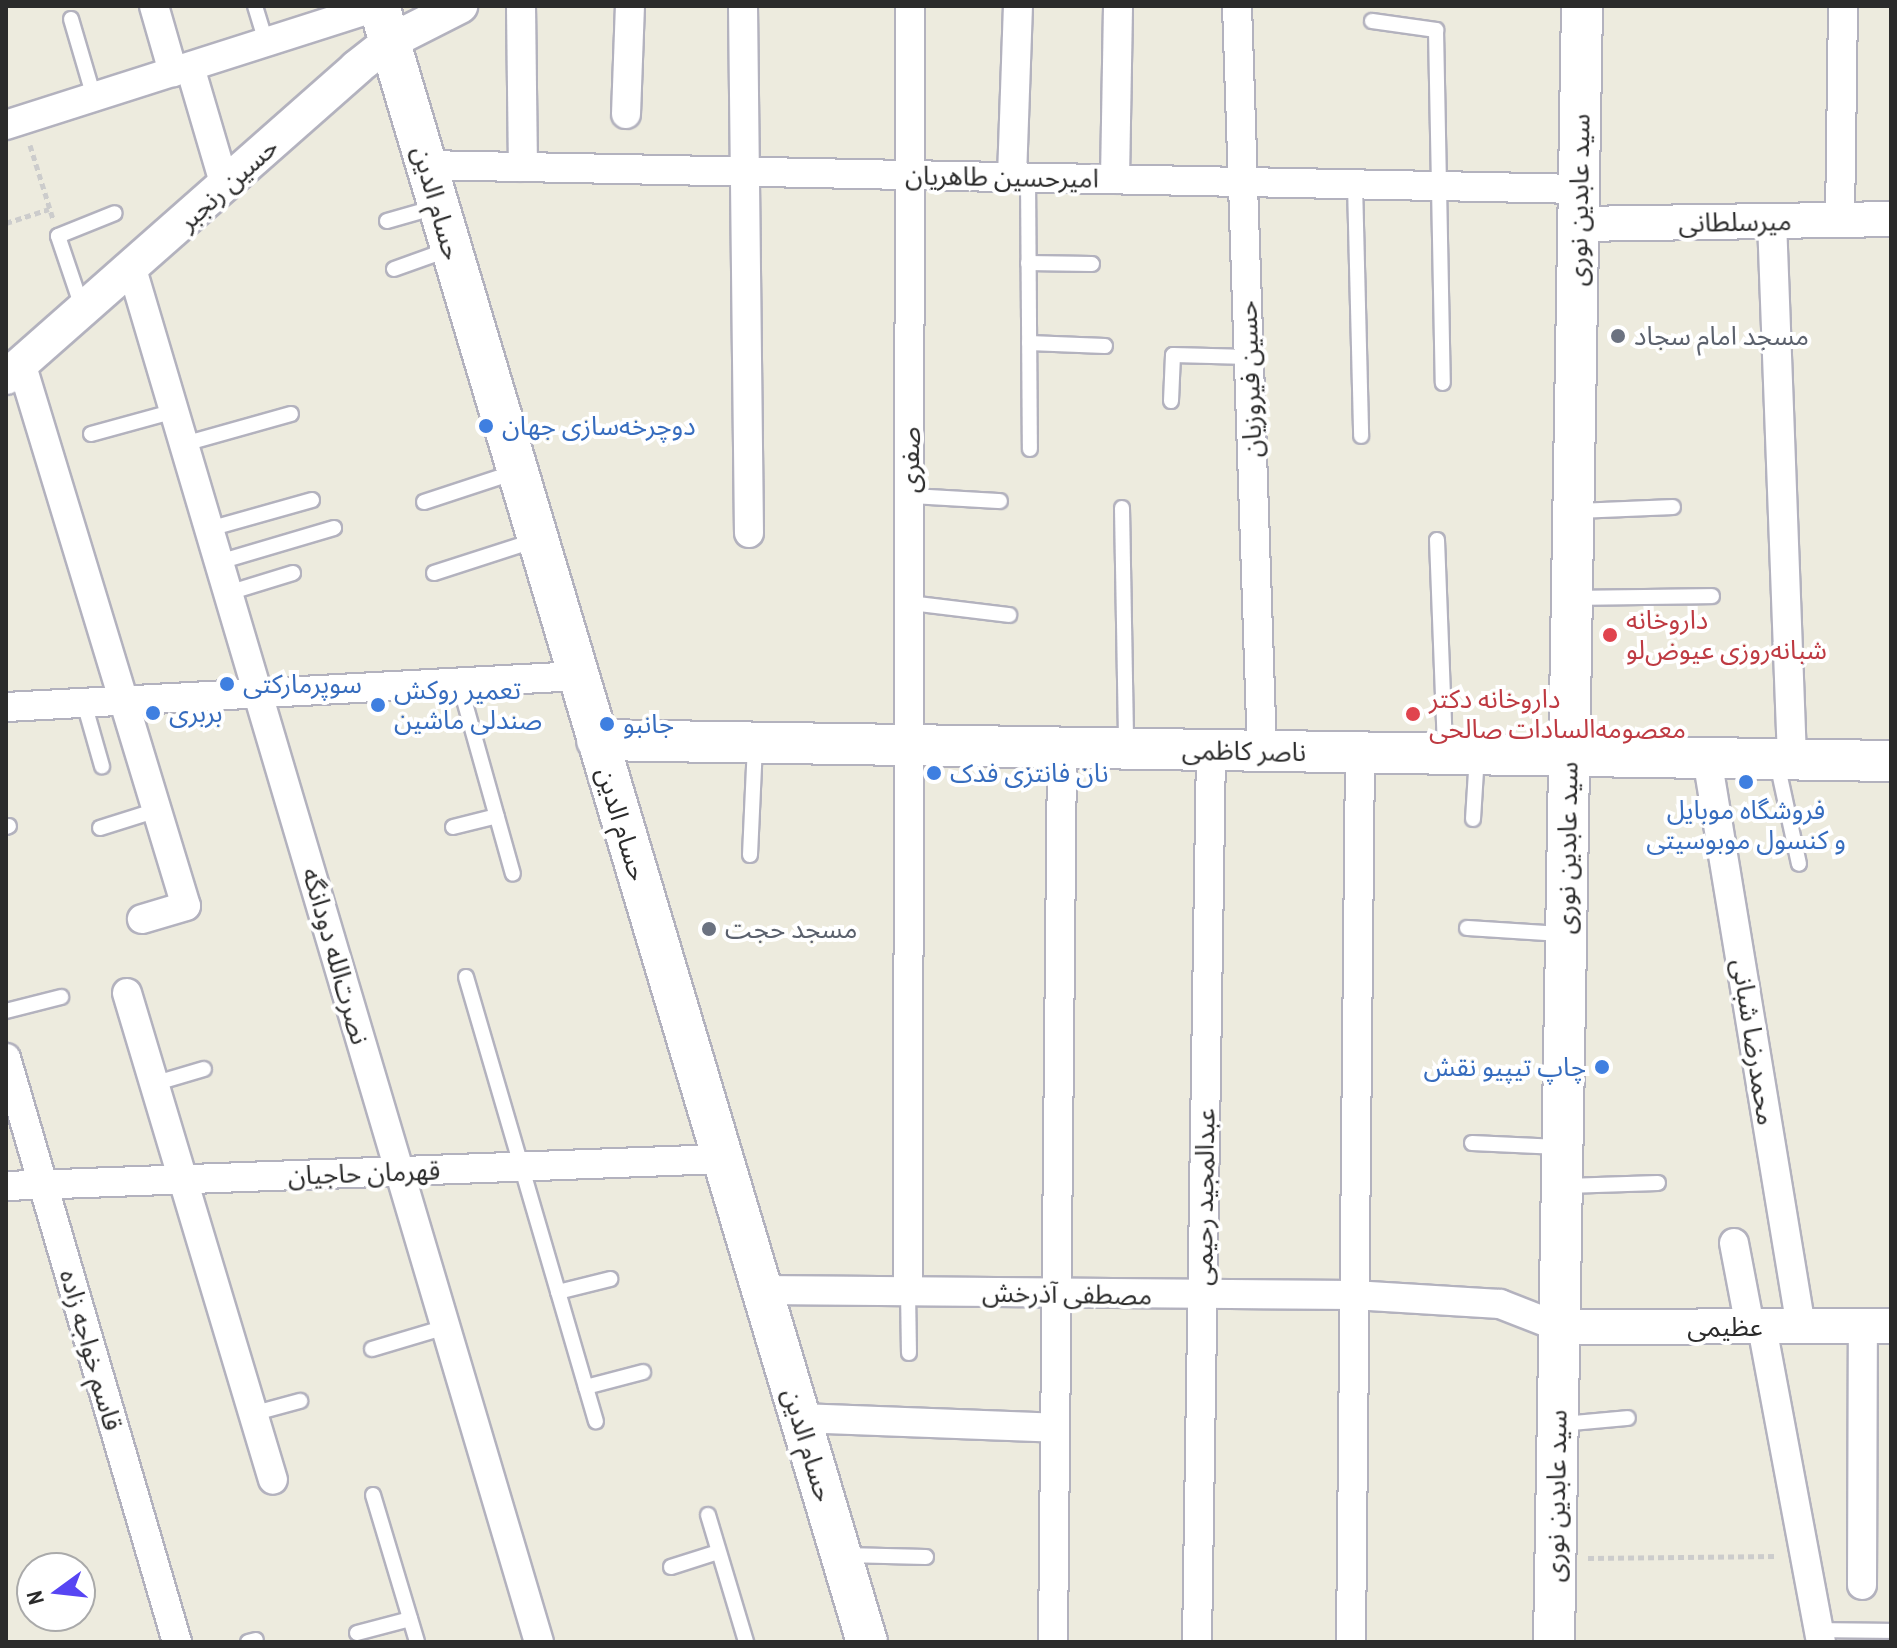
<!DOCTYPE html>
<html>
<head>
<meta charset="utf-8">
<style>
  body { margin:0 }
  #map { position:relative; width:1897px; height:1648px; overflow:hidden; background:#edebde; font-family:"Archivo Narrow","Noto Sans Arabic",sans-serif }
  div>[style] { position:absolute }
  .path>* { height:5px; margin-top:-2.5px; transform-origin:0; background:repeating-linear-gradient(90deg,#ccc 0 6px,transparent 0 10px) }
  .roads { filter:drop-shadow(2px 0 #b3b2be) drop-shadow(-2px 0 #b3b2be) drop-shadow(0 2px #b3b2be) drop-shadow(0 -2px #b3b2be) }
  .service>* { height:14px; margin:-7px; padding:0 7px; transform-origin:7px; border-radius:7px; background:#fff }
  .minor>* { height:28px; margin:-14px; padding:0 14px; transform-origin:14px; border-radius:14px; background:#fff }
  .tertiary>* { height:34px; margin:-17px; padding:0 17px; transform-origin:17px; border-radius:17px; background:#fff }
  .secondary>* { height:40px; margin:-20px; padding:0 20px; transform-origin:20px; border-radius:20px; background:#fff }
  .dots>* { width:22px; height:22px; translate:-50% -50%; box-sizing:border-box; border:4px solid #fff; border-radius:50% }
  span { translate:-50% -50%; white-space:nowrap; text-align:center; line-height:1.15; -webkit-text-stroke:8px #fff; paint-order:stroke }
  .street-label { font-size:26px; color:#2b2b2b }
  .worship-label { font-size:26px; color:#5b616d }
  .left { translate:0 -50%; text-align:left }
  .shop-label { font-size:26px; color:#366cbe }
  .right { translate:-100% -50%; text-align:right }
  .health-label { font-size:26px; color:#be3a42 }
  .frame { position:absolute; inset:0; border:8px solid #2b2b2b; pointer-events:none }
  .north { position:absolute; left:16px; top:1552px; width:80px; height:80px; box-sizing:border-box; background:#fff; border:2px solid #aaa; border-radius:50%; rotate:255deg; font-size:22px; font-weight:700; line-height:32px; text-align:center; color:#2b2b2b }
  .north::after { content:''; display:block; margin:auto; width:28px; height:36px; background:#5745f3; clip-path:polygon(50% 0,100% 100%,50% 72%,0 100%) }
</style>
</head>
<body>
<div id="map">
  <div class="path">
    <div style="left:30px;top:145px;width:77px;rotate:72.7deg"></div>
    <div style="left:6px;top:223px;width:45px;rotate:-18deg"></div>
    <div style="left:1588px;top:1558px;width:190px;rotate:-0.6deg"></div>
  </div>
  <div class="roads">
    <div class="service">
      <div style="left:255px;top:6px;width:38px;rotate:73deg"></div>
      <div style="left:71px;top:19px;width:81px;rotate:73.6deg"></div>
      <div style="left:1372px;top:21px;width:65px;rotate:8deg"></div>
      <div style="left:1436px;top:30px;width:353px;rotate:88.9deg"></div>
      <div style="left:1028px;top:177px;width:272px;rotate:89.6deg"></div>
      <div style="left:1355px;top:184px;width:252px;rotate:88.6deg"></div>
      <div style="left:387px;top:221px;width:51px;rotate:-15.9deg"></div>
      <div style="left:1028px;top:263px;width:64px;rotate:0.9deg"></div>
      <div style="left:394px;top:269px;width:59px;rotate:-19.7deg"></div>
      <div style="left:83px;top:310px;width:78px;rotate:-108.7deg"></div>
      <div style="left:58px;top:236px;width:61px;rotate:-22deg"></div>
      <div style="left:1029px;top:343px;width:76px;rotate:2.3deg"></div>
      <div style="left:1171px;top:401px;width:46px;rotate:-87.5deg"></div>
      <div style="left:1173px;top:355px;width:76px;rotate:1.5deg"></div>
      <div style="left:91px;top:434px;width:87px;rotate:-15.3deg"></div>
      <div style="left:184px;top:444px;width:111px;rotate:-15.7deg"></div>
      <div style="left:910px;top:496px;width:90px;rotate:3.2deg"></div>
      <div style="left:424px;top:502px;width:96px;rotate:-18.2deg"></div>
      <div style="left:1122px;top:508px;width:240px;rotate:89deg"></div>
      <div style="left:1578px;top:511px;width:95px;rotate:-2.4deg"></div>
      <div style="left:209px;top:529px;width:107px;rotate:-15.7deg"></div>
      <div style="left:1437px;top:540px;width:212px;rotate:87.8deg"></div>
      <div style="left:219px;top:562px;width:120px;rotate:-16.5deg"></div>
      <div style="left:434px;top:573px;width:107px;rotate:-17.9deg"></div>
      <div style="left:228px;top:593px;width:68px;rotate:-17.1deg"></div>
      <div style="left:1576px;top:598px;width:136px;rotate:-0.8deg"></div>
      <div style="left:910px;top:603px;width:100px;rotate:6.9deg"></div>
      <div style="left:459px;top:682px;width:199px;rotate:74.3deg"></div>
      <div style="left:84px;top:703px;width:66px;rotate:74.1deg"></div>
      <div style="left:1777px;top:763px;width:103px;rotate:77.7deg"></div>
      <div style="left:1473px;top:819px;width:64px;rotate:-86.4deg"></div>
      <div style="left:6px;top:827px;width:3px;rotate:-18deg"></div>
      <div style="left:453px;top:827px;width:45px;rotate:-14deg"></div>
      <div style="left:100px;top:828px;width:60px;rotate:-17.5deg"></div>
      <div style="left:750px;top:855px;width:111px;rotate:-87.4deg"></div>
      <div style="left:1467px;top:928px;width:95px;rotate:3.6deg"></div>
      <div style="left:466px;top:977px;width:463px;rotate:73.7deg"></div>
      <div style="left:6px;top:1011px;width:57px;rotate:-14.3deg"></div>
      <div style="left:153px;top:1084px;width:53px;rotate:-16.4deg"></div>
      <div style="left:1472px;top:1143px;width:87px;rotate:2.6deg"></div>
      <div style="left:1566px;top:1186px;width:92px;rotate:-1.9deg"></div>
      <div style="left:908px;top:1291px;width:62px;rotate:89.1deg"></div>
      <div style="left:558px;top:1292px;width:54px;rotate:-14deg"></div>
      <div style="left:372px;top:1349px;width:77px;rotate:-16.6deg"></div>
      <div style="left:586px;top:1387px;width:59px;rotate:-14.7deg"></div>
      <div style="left:252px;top:1414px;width:50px;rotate:-15.2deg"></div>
      <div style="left:1562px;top:1424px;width:66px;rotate:-5.2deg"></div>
      <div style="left:373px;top:1495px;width:153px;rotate:73.3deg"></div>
      <div style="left:708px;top:1515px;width:133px;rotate:73.3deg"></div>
      <div style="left:845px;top:1555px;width:81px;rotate:1.4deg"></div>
      <div style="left:671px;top:1567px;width:49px;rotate:-17.7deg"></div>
      <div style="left:1819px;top:1630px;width:72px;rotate:0.8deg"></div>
      <div style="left:357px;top:1633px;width:55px;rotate:-14.8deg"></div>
      <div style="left:248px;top:1642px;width:8px;rotate:-14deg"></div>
    </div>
    <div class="minor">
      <div style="left:154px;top:6px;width:69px;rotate:73.9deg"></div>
      <div style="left:521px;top:6px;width:161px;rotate:89.3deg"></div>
      <div style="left:743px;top:6px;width:527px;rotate:89.35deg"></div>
      <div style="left:1237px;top:6px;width:745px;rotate:88.08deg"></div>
      <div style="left:190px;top:67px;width:124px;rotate:73.6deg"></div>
      <div style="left:626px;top:114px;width:108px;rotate:-87.9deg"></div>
      <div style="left:6px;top:125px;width:392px;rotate:-17.7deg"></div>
      <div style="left:425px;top:165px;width:1154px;rotate:1.19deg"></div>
      <div style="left:1012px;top:177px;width:171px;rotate:-88deg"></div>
      <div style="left:1115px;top:179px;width:173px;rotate:-89deg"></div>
      <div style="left:1840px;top:220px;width:214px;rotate:-89.2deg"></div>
      <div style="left:1772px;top:221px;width:538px;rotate:87.87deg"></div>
      <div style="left:132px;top:269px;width:1432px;rotate:73.49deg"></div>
      <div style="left:22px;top:366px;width:564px;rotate:73.11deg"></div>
      <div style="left:186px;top:906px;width:46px;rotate:163.5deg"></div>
      <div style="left:6px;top:707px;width:573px;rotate:-3.1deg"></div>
      <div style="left:1707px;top:758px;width:577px;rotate:80.62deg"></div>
      <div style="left:127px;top:993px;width:508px;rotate:73.31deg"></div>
      <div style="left:6px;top:1058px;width:609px;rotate:73.68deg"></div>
      <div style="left:6px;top:1186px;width:718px;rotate:-2.16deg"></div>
      <div style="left:1734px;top:1243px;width:86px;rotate:79.2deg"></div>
      <div style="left:762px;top:1290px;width:591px;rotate:0.48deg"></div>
      <div style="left:1353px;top:1295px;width:147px;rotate:3.5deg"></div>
      <div style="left:1500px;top:1304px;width:63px;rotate:21.3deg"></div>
      <div style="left:908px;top:1291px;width:1285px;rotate:-89.91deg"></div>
      <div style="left:1762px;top:1327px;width:320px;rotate:79.4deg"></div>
      <div style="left:800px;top:1418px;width:255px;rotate:2.2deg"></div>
      <div style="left:1862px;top:1585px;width:259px;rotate:-89.8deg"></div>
      <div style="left:1053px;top:1642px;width:894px;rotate:-89.42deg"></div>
      <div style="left:1197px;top:1642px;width:890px;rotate:-89.1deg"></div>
      <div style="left:1351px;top:1642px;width:889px;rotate:-89.42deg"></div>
    </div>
    <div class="tertiary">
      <div style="left:1578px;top:224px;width:313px;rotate:-0.9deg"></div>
      <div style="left:6px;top:377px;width:467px;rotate:-41.4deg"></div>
      <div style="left:356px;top:68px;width:42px;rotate:-38.2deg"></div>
      <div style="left:389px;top:42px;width:80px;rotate:-26.9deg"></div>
      <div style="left:1559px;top:1327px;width:332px;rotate:-0.2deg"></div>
    </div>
    <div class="secondary">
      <div style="left:379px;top:6px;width:1707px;rotate:73.39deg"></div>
      <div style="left:597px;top:740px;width:1294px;rotate:0.93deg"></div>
      <div style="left:1554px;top:1642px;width:1636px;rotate:-89.02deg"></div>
    </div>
  </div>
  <div class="dots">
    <div style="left:1618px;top:336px;background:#6b7280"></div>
    <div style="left:486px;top:426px;background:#3f7fe0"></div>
    <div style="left:1610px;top:635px;background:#e0444e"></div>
    <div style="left:227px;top:684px;background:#3f7fe0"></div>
    <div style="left:378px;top:705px;background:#3f7fe0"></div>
    <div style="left:153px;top:713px;background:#3f7fe0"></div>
    <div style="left:1413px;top:714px;background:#e0444e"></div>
    <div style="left:607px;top:724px;background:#3f7fe0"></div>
    <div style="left:934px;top:773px;background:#3f7fe0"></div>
    <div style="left:1746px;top:782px;background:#3f7fe0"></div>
    <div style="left:709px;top:929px;background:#6b7280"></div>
    <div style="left:1602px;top:1067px;background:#3f7fe0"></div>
  </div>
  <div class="street-label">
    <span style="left:1002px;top:177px;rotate:1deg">امیرحسین طاهریان</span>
    <span style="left:228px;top:184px;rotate:-42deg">حسین رنجبر</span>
    <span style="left:1579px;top:200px;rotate:-89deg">سید عابدین نوری</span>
    <span style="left:437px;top:203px;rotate:74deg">حسام الدین</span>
    <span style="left:1735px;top:222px;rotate:-1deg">میرسلطانی</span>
    <span style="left:1250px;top:379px;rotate:-92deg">حسین فیروزیان</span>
    <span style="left:910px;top:460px;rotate:-90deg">صفری</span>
    <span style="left:1244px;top:751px;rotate:1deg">ناصر کاظمی</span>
    <span style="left:622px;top:824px;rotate:73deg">حسام الدین</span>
    <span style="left:1567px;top:848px;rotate:-89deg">سید عابدین نوری</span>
    <span style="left:336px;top:956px;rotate:74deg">نصرت‌الله دودانگه</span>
    <span style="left:1754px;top:1042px;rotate:81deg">محمدرضا شبانی</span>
    <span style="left:364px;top:1173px;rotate:-2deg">قهرمان حاجیان</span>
    <span style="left:1204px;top:1197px;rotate:-89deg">عبدالمجید رحیمی</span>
    <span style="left:1067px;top:1294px;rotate:1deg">مصطفی آذرخش</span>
    <span style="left:1725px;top:1327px">عظیمی</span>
    <span style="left:91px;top:1350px;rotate:74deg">قاسم خواجه زاده</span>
    <span style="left:808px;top:1445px;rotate:73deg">حسام الدین</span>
    <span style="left:1556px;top:1496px;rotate:-89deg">سید عابدین نوری</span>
  </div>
  <div class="worship-label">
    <span class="left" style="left:1634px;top:336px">مسجد امام سجاد</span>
    <span class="left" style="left:725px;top:929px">مسجد حجت</span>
  </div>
  <div class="shop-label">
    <span class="left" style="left:502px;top:426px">دوچرخه‌سازی جهان</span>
    <span class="left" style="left:243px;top:684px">سوپرمارکتی</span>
    <span class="left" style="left:394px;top:705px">تعمیر روکش<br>صندلی ماشین</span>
    <span class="left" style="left:169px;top:713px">بربری</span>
    <span class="left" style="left:623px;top:724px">جانبو</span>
    <span class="left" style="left:950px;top:773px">نان فانتزی فدک</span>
    <span style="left:1746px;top:825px">فروشگاه موبایل<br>و کنسول موبوسیتی</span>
    <span class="right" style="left:1586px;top:1067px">چاپ تیپیو نقش</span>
  </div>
  <div class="health-label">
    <span class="left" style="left:1626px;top:635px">داروخانه<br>شبانه‌روزی عیوض‌لو</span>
    <span class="left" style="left:1429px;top:714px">داروخانه دکتر<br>معصومه‌السادات صالحی</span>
  </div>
  <div class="frame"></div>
  <div class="north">N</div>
</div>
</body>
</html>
